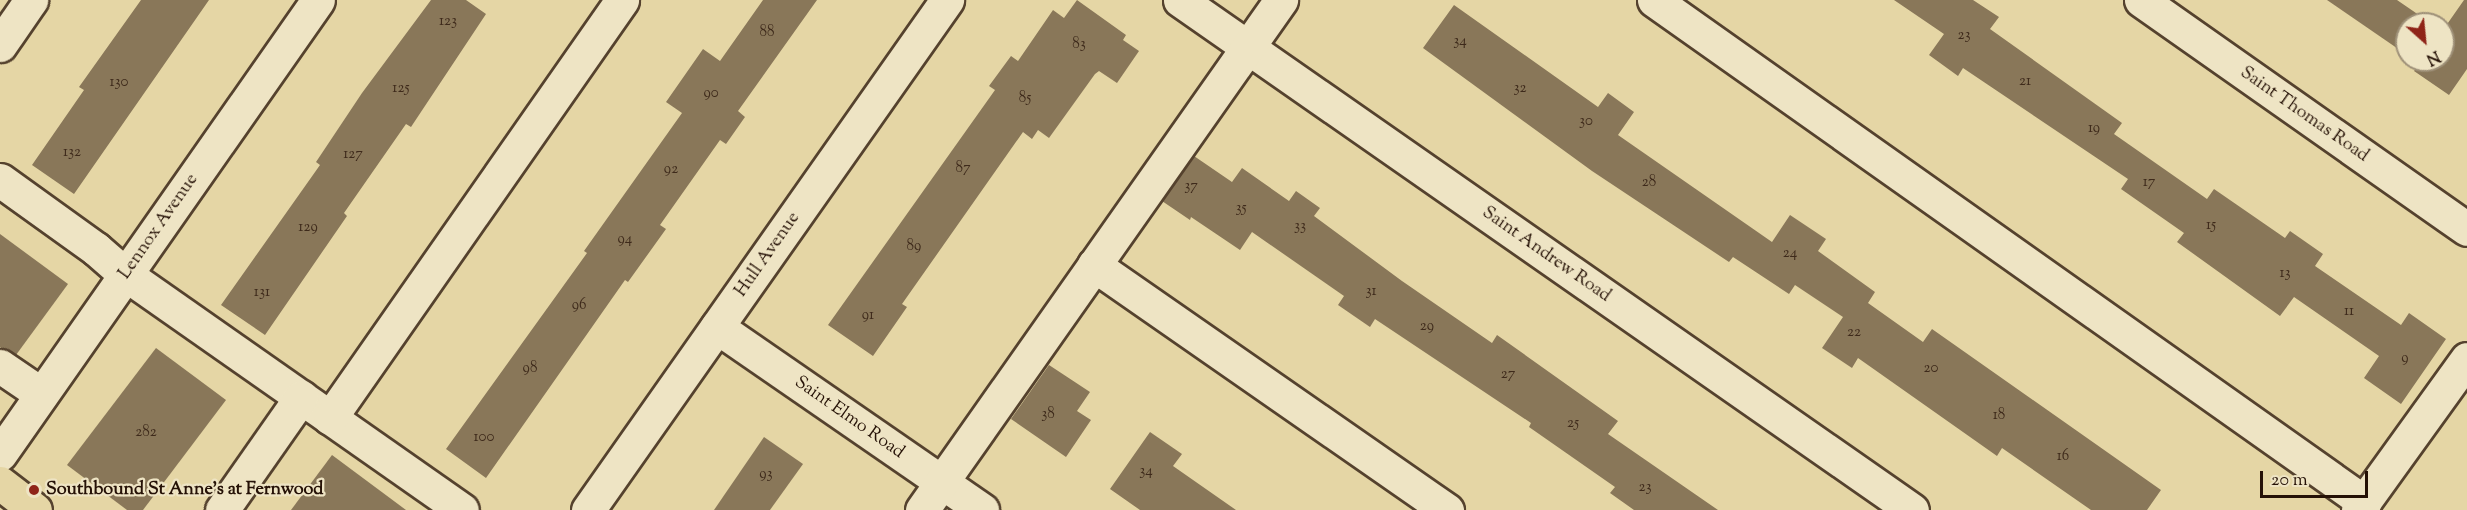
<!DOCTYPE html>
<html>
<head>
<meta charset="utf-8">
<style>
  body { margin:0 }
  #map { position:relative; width:2467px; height:510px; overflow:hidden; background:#e5d6a5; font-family:"Sorts Mill Goudy",serif }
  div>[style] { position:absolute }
  .building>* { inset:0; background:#897759 }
  .roads { filter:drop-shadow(2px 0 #55422e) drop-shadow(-2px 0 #55422e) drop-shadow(0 2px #55422e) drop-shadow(0 -2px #55422e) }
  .minor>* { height:33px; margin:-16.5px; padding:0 16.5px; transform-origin:16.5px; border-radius:16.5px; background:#eee4c4 }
  .major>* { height:33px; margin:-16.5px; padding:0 16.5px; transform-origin:16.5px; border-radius:16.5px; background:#e5d6a5 }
  .dots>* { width:16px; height:16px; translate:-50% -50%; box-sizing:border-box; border:3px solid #eee4c4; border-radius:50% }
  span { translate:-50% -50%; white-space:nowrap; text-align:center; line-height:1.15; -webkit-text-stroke:4.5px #eee4c4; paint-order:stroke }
  .number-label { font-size:15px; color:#3e2a1b }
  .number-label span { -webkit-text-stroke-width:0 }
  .street-label { font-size:18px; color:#251106 }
  .poi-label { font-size:18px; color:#251106; font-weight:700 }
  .left { translate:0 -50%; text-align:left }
  .north { position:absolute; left:2395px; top:12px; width:60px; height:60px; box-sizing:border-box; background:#eee4c4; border:2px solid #9e9078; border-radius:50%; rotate:153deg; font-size:16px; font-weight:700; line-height:24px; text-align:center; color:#251106 }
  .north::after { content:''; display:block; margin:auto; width:21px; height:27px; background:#8f2418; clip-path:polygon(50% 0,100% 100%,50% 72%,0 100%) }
  .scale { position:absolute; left:2260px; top:471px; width:108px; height:27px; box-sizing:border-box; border:3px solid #251106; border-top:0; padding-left:8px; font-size:18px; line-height:21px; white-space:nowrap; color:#251106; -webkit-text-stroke:4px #eee4c4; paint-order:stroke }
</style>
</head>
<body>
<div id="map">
  <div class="building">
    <div style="clip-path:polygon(141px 0,209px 0,74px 194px,32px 165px,84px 90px,79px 87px)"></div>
    <div style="clip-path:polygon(431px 0,466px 0,486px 14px,411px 127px,406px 124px,344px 213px,347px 216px,265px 335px,221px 305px,320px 165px,316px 162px,362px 93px)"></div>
    <div style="clip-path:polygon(763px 0,817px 0,738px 111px,745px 117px,726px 144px,720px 140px,660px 225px,666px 229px,628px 282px,625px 280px,486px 478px,446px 449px,587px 253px,584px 251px,682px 113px,666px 102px,703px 49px,720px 61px)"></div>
    <div style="clip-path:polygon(1077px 0,1126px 35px,1123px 40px,1139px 51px,1117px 83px,1099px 71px,1095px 74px,1049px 138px,1038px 130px,1032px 139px,1023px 132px,902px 304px,907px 307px,873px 356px,828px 325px,995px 90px,989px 86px,1011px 56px,1018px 61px,1053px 10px,1064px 18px)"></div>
    <div style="clip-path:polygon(1894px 0,1973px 0,1999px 17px,1990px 29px,2122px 123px,2114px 134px,2207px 199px,2214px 189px,2285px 238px,2290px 231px,2323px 254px,2315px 266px,2401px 325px,2409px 313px,2446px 339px,2401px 404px,2364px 378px,2379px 356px,2294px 297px,2280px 316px,2177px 242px,2184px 233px,2121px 189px,2128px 179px,1963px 68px,1958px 76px,1929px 55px,1944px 34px)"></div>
    <div style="clip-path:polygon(2327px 0,2397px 0,2432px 24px,2407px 24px,2407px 55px)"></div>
    <div style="clip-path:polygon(2464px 0,2467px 0,2467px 69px,2449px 95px,2414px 71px,2419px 64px,2414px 60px,2443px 60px,2443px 30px)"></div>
    <div style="clip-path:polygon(1454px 5px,1598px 107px,1608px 93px,1634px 112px,1618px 135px,1772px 242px,1790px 215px,1826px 239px,1818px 251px,1875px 292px,1868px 303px,1923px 342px,1932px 329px,2161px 490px,2147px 510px,2091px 510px,2002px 448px,1997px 456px,1858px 358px,1852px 368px,1822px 348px,1843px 317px,1795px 285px,1789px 294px,1733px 257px,1729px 262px,1592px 171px,1423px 48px)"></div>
    <div style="clip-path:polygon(1194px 156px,1232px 182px,1242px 168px,1289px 201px,1296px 191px,1320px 208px,1314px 216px,1402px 281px,1492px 343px,1497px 335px,1618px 421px,1608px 434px,1718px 510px,1634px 510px,1610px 493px,1615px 487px,1529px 427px,1531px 423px,1375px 319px,1370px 327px,1338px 305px,1344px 296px,1252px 232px,1240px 250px,1191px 217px,1190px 220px,1162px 201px)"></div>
    <div style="clip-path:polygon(0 234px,68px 284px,16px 355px,0 347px)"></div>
    <div style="clip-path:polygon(156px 348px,226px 400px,143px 510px,127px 510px,67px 465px)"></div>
    <div style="clip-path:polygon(1049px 365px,1090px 392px,1077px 411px,1091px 420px,1066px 457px,1011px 419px)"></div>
    <div style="clip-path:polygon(1150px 432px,1182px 454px,1173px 466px,1236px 510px,1140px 510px,1110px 489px)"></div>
    <div style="clip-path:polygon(764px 437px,803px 464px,770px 510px,714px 510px)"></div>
    <div style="clip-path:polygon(332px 455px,406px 510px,291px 510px)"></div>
  </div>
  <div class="roads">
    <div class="minor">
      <div style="left:1180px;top:0;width:892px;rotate:34.87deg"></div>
      <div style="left:1654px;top:0;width:870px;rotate:35.26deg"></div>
      <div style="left:2141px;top:0;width:398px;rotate:35.1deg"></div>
      <div style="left:0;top:45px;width:55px;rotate:-55.4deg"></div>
      <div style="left:0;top:180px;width:118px;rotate:35.7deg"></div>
      <div style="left:96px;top:249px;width:38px;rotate:41deg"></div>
      <div style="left:125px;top:274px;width:411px;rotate:35deg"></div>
      <div style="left:1094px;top:265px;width:430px;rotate:34.8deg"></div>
      <div style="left:717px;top:327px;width:322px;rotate:34.6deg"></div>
      <div style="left:0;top:366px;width:50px;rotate:34.3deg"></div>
      <div style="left:330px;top:418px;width:510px;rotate:-55.06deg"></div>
      <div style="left:0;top:454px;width:554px;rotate:-54.99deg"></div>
      <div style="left:222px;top:510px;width:138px;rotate:-55deg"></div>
      <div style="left:588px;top:510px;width:624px;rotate:-54.86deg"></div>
      <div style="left:922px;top:510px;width:624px;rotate:-54.86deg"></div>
      <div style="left:2358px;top:510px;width:186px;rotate:-54.2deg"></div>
    </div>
    <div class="major">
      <div style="left:0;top:483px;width:44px;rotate:37.6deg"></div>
    </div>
  </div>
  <div class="dots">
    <div style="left:34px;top:490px;background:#8f2418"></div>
  </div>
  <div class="number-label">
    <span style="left:448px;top:22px">123</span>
    <span style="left:767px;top:33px">88</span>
    <span style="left:1964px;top:36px">23</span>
    <span style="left:1460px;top:42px">34</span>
    <span style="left:1079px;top:45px">83</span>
    <span style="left:2025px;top:82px">21</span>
    <span style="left:119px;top:83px">130</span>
    <span style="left:401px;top:89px">125</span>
    <span style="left:1520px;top:89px">32</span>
    <span style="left:711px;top:94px">90</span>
    <span style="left:1025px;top:99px">85</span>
    <span style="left:1586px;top:122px">30</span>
    <span style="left:2094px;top:129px">19</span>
    <span style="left:72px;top:153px">132</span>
    <span style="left:353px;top:155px">127</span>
    <span style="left:963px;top:169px">87</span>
    <span style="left:671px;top:170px">92</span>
    <span style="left:1649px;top:183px">28</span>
    <span style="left:2149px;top:183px">17</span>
    <span style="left:1191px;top:187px">37</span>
    <span style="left:1241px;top:209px">35</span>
    <span style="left:2211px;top:226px">15</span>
    <span style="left:1300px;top:227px">33</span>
    <span style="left:308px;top:228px">129</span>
    <span style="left:625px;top:240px">94</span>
    <span style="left:914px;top:247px">89</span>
    <span style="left:1790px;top:254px">24</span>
    <span style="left:2285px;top:274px">13</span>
    <span style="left:1371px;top:292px">31</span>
    <span style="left:262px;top:293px">131</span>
    <span style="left:579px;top:306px">96</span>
    <span style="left:2349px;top:312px">11</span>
    <span style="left:868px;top:316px">91</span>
    <span style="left:1427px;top:327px">29</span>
    <span style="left:1854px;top:333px">22</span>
    <span style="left:2405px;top:359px">9</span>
    <span style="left:530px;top:369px">98</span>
    <span style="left:1931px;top:369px">20</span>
    <span style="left:1508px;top:375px">27</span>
    <span style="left:1048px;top:415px">38</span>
    <span style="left:1999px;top:416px">18</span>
    <span style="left:1573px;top:424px">25</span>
    <span style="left:146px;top:433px">282</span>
    <span style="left:484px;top:438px">100</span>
    <span style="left:2063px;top:457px">16</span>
    <span style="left:1146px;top:472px">34</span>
    <span style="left:766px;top:475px">93</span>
    <span style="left:1645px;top:488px">23</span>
  </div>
  <div class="street-label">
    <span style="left:2304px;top:115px;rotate:35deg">Saint Thomas Road</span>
    <span style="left:159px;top:227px;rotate:-55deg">Lennox Avenue</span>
    <span style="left:768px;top:255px;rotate:-55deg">Hull Avenue</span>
    <span style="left:1546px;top:255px;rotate:35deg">Saint Andrew Road</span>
    <span style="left:849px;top:418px;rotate:35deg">Saint Elmo Road</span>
  </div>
  <div class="poi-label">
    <span class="left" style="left:46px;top:490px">Southbound St Anne's at Fernwood</span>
  </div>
  <div class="north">N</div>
  <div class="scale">20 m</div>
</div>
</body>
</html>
